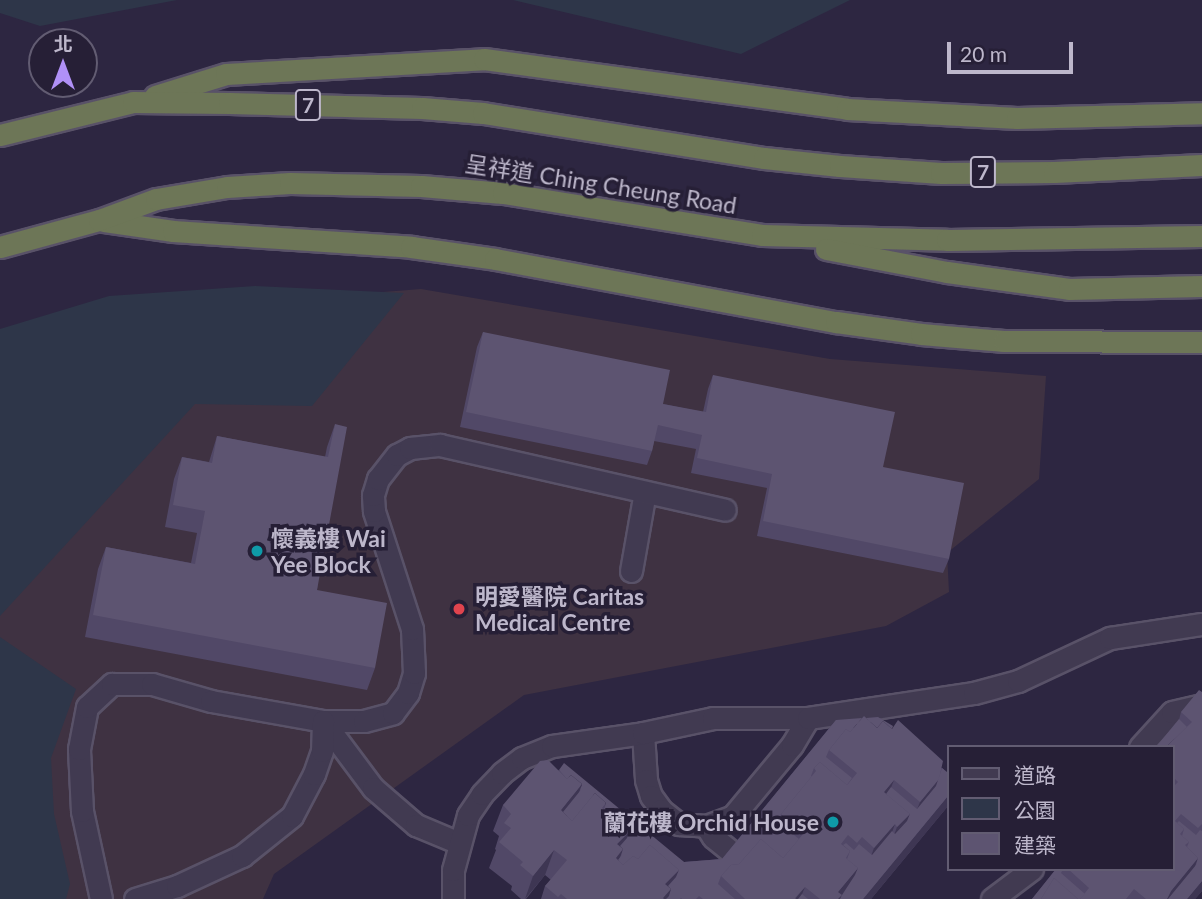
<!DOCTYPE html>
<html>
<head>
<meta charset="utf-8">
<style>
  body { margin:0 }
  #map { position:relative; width:1202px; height:899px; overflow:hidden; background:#2d2641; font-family:Lato,"Noto Sans TC",sans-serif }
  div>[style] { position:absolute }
  .medical>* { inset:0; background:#3f3242 }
  .green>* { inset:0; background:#2e3649 }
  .roads { filter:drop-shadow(2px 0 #595268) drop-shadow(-2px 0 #595268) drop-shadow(0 2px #595268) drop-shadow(0 -2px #595268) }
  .lane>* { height:21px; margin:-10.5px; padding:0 10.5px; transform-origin:10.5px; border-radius:10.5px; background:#413a51 }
  .street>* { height:21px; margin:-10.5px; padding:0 10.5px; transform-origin:10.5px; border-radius:10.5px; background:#413a51 }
  .highway>* { height:21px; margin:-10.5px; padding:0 10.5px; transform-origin:10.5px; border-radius:10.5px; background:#6d7657 }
  .wall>* { inset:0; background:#514867 }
  .shaded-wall>* { inset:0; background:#3e3653 }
  .building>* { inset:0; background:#5d5471 }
  .dots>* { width:19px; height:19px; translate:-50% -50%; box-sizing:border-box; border:4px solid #261f36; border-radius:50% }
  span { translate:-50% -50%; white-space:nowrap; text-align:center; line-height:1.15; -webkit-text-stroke:7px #261f36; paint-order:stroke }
  .shield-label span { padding:2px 5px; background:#261f36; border:2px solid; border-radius:5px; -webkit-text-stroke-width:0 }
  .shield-label { font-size:21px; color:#bdb7cb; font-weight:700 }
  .street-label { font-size:23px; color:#bdb7cb }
  .poi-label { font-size:23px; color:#bdb7cb; font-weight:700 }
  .left { translate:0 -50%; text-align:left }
  .right { translate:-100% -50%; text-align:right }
  .legend { position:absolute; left:947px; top:745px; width:228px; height:126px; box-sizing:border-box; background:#261f36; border:2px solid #625c72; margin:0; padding:9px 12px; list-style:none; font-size:21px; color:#bdb7cb }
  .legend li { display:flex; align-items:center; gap:14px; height:35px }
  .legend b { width:35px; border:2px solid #625c72 }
  .north { position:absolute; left:28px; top:28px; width:70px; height:70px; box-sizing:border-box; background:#261f36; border:2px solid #625c72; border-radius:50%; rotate:0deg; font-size:19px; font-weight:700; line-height:28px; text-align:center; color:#bdb7cb }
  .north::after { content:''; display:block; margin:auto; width:24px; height:32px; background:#b090f7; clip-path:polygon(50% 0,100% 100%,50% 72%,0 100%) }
  .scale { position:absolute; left:947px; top:42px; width:126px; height:32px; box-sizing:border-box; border:4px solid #bdb7cb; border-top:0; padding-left:9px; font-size:21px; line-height:24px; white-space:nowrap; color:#bdb7cb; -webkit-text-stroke:5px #261f36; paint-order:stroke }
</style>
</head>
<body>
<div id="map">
  <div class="medical">
    <div style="clip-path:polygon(421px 289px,830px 359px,1046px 376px,1039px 479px,947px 553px,949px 592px,886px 626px,524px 695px,274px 874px,263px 899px,0 899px,0 353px,145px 311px)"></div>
  </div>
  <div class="green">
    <div style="clip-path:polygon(0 0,177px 0,40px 26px,0 13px)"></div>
    <div style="clip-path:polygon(513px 0,850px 0,741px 54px)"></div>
    <div style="clip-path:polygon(255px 286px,404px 293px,312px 406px,195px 404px,0 616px,0 329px,109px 296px)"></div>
    <div style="clip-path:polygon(0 637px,76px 689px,51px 758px,54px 814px,70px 884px,66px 899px,0 899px)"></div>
  </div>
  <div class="roads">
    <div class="lane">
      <div style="left:631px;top:571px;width:80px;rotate:-80deg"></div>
      <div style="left:323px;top:721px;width:84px;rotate:53.3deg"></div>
      <div style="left:373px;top:788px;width:57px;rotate:40.7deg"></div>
      <div style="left:416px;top:825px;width:47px;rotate:22.7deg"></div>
      <div style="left:643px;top:733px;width:47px;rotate:86.3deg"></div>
      <div style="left:646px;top:780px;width:17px;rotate:73deg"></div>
      <div style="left:651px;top:796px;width:17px;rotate:54deg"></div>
      <div style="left:661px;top:810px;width:23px;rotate:38deg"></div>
      <div style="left:679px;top:824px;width:27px;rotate:4deg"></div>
      <div style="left:706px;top:826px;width:29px;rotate:-20deg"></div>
      <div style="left:733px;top:816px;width:92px;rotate:-50.3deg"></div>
      <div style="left:792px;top:745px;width:31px;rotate:-59deg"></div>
      <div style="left:1140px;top:747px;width:47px;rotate:-47.6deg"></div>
      <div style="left:1172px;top:712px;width:31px;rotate:-13deg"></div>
      <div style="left:706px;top:826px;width:13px;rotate:58deg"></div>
      <div style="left:713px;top:837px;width:27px;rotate:39deg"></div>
      <div style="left:101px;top:899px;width:90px;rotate:-102.2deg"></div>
      <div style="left:82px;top:811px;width:62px;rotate:-92.8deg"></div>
      <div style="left:79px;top:749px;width:43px;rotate:-79.2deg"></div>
      <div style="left:87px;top:707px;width:34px;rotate:-43deg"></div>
      <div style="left:112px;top:684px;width:40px"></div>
      <div style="left:152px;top:684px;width:61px;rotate:16.1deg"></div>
      <div style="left:211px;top:701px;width:114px;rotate:10.1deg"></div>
      <div style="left:323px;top:721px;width:41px"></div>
      <div style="left:364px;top:721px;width:30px;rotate:-15deg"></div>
      <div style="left:393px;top:713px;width:25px;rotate:-53deg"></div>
      <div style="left:408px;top:693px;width:21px;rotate:-73deg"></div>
      <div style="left:414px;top:673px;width:44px;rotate:-92.6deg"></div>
      <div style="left:412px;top:629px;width:124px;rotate:-107.9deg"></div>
      <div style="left:374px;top:511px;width:16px;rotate:-94deg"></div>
      <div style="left:373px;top:495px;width:17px;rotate:-73deg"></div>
      <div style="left:378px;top:479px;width:31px;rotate:-52deg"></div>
      <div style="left:397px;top:455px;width:15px;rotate:-28deg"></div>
      <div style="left:410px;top:448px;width:30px;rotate:-6deg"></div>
      <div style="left:440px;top:445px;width:292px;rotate:12.8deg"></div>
      <div style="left:135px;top:899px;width:44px;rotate:-17.2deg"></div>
      <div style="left:177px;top:886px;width:72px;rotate:-24.8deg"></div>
      <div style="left:242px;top:856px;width:64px;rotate:-38.7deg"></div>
      <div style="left:292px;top:816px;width:47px;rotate:-62.4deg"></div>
      <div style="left:314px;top:774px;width:24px;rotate:-71deg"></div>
      <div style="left:322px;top:751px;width:30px;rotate:-88deg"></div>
      <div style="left:992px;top:899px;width:50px;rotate:-36.9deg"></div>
    </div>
    <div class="street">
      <div style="left:453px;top:899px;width:29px;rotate:-90deg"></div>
      <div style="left:453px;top:870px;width:57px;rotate:-74.7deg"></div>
      <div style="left:468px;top:815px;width:25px;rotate:-56deg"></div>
      <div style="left:482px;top:794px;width:29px;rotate:-46deg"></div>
      <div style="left:502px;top:773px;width:25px;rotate:-37deg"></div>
      <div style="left:522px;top:758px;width:32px;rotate:-22deg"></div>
      <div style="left:552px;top:746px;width:92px;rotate:-8.1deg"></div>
      <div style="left:643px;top:733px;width:72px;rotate:-12.1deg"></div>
      <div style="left:713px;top:718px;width:95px"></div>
      <div style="left:808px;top:718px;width:168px;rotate:-8.6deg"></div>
      <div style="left:974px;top:693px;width:46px;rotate:-15.3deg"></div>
      <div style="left:1018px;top:681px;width:102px;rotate:-25.1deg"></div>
      <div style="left:1110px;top:638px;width:93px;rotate:-8.7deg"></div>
    </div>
    <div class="highway">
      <div style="left:155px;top:96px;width:74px;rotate:-17.2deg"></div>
      <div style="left:226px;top:74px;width:258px;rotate:-3.3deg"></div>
      <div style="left:484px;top:59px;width:366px;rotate:7.8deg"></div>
      <div style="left:847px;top:109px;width:170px;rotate:3deg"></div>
      <div style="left:1017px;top:118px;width:185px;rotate:-1.5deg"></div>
      <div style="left:0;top:135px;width:137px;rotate:-13.9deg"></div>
      <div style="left:133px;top:102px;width:96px;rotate:0.6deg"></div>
      <div style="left:229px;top:103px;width:193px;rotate:1.5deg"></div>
      <div style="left:422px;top:108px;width:61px;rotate:4.7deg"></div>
      <div style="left:483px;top:113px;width:285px;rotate:9.1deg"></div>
      <div style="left:764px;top:158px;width:76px;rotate:6deg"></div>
      <div style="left:840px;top:166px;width:101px;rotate:4deg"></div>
      <div style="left:941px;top:173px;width:113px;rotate:-0.5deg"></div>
      <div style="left:1054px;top:172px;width:148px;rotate:-2.7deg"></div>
      <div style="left:104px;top:221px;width:70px;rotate:8.2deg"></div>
      <div style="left:173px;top:231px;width:239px;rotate:3.8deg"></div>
      <div style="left:411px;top:247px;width:85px;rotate:8.1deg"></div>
      <div style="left:495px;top:259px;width:347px;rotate:10.5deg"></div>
      <div style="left:836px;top:322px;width:86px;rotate:8deg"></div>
      <div style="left:921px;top:334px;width:83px;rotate:4.8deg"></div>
      <div style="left:1004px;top:341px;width:198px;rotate:0.3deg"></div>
      <div style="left:0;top:247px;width:103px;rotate:-15.3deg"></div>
      <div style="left:99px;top:220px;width:61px;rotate:-20.2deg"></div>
      <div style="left:156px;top:199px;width:72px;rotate:-9.6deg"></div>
      <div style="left:227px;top:187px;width:63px;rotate:-3.6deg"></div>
      <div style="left:290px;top:183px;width:131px;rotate:1.3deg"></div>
      <div style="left:421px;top:186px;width:82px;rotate:4.9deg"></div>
      <div style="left:503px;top:193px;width:262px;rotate:9.2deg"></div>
      <div style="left:762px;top:235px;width:185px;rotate:1.5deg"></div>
      <div style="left:947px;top:240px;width:255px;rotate:-0.9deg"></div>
      <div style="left:826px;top:249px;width:123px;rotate:10.8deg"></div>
      <div style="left:947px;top:272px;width:123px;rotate:7.9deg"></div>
      <div style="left:1069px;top:289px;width:133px;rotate:-1.3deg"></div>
    </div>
  </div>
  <div class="wall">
    <div style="clip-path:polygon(483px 332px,663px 404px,703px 412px,708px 389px,713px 375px,883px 467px,949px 559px,943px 573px,757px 536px,767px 488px,691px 473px,696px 449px,654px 441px,652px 451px,647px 465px,460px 427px,477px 347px)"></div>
    <div style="clip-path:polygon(335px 424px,317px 590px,375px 668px,367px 690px,85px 637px,98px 569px,106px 547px,191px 563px,197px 533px,165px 527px,174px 479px,182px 457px,209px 462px,217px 436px,325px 457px,327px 447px)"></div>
    <div style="clip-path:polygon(1202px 692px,1202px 891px,1195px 899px,1032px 899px,1056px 869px,1172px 869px,1172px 747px,1181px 712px)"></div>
    <div style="clip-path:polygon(836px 720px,942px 768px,948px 773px,948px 806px,871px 899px,541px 899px,545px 886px,551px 880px,545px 875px,526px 899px,521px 899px,511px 890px,512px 886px,489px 868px,496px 850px,495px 849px,499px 836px,493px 831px,503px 805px,559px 770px,684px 862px,722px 859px)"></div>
  </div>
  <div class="shaded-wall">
    <div style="clip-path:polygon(939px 779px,930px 804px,910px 827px,920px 802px)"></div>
    <div style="clip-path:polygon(894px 780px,885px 803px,884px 792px)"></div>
    <div style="clip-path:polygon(582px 784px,573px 809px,563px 822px,561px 810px)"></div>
    <div style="clip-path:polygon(948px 796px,948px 806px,871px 899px,863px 899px)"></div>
    <div style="clip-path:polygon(910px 814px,901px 839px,888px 852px,897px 827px)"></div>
    <div style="clip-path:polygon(895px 824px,886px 849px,865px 873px,874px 848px)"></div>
    <div style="clip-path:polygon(630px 831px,616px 868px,613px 865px,617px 844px)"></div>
    <div style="clip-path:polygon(554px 850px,545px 875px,525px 899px,533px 876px)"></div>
    <div style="clip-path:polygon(1198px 858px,1189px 883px,1176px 899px,1167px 899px,1171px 891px)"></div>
    <div style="clip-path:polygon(858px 868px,849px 893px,844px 899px,836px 899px,838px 892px)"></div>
    <div style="clip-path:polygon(679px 870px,668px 899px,663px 899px,665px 884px)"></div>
    <div style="clip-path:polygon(1202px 881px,1202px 891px,1195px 899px,1187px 899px)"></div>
    <div style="clip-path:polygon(805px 887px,800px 899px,795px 899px)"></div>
  </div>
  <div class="building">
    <div style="clip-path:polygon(483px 332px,670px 370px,663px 404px,706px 412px,713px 375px,895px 412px,883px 467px,964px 483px,949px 559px,763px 521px,772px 474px,697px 458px,702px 435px,658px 425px,652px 451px,466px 412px)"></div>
    <div style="clip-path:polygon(335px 424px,347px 427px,317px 590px,387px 603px,375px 668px,93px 615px,106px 547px,195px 564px,205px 511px,173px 505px,182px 457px,212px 463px,217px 436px,328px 457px)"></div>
    <div style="clip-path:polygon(1199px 690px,1202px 692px,1202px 824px,1198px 828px,1181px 814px,1175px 821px,1184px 829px,1180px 834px,1189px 842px,1185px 845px,1198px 858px,1171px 891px,1167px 899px,1146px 899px,1134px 889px,1126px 899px,1080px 899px,1089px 888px,1068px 869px,1172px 869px,1172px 788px,1178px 782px,1172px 776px,1172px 747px,1166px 747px,1192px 722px,1181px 712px)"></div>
    <div style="clip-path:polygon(864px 716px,877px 728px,883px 721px,892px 729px,898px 720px,943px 761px,939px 779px,920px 802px,894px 780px,884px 792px,910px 814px,897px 827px,895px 824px,874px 848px,862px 837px,857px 843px,848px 835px,841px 844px,850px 851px,846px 858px,858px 868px,838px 892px,842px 895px,838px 899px,820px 899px,805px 887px,795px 898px,796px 899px,745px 899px,721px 876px,731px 865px,739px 864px,761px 839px,783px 858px,803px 834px,781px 814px,816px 771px,814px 768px,820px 762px,847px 785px,857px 773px,829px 750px,846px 729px,850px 732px)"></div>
    <div style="clip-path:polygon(878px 717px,893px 726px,892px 729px,883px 721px,877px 728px,866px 718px)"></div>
    <div style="clip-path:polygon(862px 718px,850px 732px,846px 729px,829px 750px,826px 757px,852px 778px,847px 785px,820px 762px,814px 768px,811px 776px,812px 776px,781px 814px,778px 822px,799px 839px,783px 858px,761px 839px,739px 864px,731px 865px,721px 876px,718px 884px,735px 899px,703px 899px,699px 896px,696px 899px,682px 899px,681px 898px,680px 899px,666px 899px,669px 896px,671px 889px,668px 886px,676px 877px,679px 870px,650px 845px,638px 859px,633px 856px,623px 865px,618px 860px,621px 856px,623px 849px,620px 846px,627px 838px,630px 831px,604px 810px,606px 803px,595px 793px,572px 821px,563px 812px,580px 791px,582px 784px,571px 775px,567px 779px,559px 770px,564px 763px,684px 862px,722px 859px,836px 720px)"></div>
    <div style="clip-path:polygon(1179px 719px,1187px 727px,1166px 747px,1156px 747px)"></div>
    <div style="clip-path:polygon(548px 760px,567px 779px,571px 775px,582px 784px,561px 810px,572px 821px,595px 793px,606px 803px,602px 808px,630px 831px,617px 844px,623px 849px,616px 858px,623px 865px,633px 856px,638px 859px,650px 845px,679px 870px,665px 884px,671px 889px,663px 898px,664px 899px,567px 899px,561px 894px,558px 897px,545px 886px,567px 860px,554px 850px,533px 876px,520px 865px,523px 862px,499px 842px,511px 828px,504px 823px,511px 814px,503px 805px,540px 761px)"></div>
    <div style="clip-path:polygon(942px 768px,948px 773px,948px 796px,863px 899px,840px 899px,842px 895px,855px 875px,858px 868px,847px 859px,850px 851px,843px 845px,846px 843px,854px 850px,859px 844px,872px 855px,892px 831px,895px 834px,907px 821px,910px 814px,886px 794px,891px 787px,917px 809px,936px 786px)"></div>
    <div style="clip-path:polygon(1179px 821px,1196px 835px,1200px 830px,1202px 831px,1202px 881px,1187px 899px,1168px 899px,1196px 865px,1198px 858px,1187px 847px,1189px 842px,1182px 836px,1184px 829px,1177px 823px)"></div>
    <div style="clip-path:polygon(1056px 869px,1063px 869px,1061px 873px,1085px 894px,1080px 899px,1078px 899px,1054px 878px,1041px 899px,1032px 899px)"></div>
    <div style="clip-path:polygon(1054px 878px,1078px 899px,1041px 899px)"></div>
    <div style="clip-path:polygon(802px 894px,808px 899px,798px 899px)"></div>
  </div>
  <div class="dots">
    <div style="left:257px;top:551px;background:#0f9aa8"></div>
    <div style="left:459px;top:609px;background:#e0444e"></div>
    <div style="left:833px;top:822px;background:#0f9aa8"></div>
  </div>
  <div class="shield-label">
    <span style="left:308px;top:105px">7</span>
    <span style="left:983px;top:172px">7</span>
  </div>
  <div class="street-label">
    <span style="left:601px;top:184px;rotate:9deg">呈祥道 Ching Cheung Road</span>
  </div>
  <div class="poi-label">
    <span class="left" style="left:271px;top:551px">懷義樓 Wai<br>Yee Block</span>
    <span class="left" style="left:475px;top:609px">明愛醫院 Caritas<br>Medical Centre</span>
    <span class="right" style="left:819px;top:822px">蘭花樓 Orchid House</span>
  </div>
  <ul class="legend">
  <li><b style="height:9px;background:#413a51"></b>道路</li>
  <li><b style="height:19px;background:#2e3649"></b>公園</li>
  <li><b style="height:19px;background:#5d5471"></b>建築</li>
  </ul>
  <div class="north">北</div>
  <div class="scale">20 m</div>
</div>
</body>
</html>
